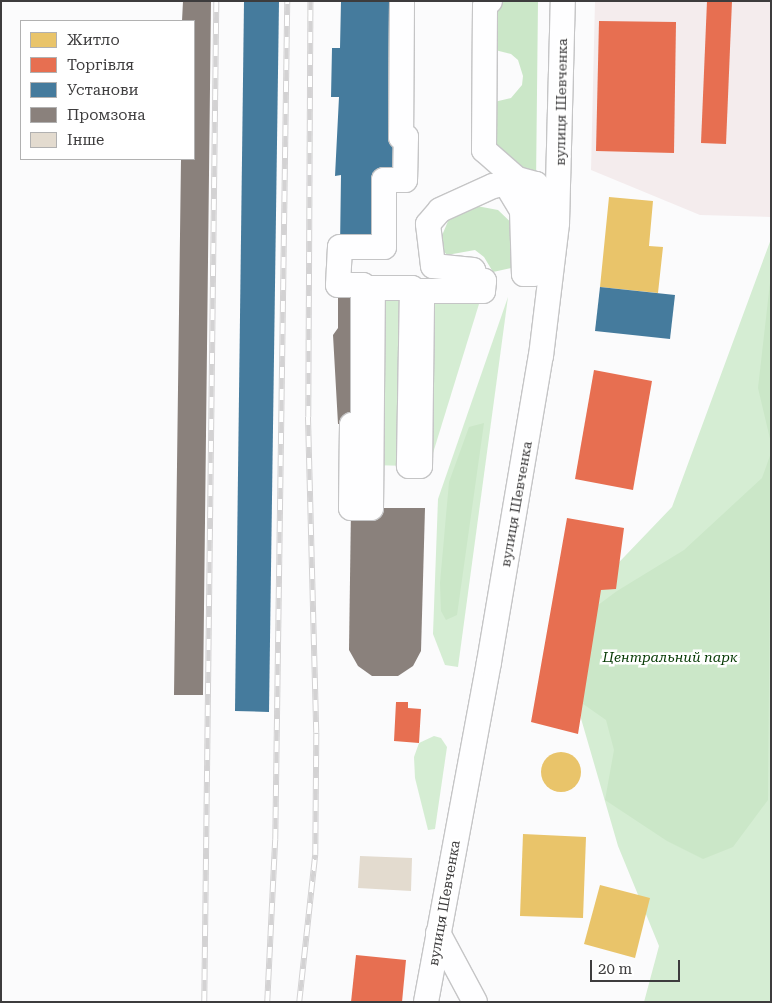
<!DOCTYPE html>
<html>
<head>
<meta charset="utf-8">
<style>
  body { margin:0 }
  #map { position:relative; width:772px; height:1003px; overflow:hidden; background:#fbfbfc; font-family:"Roboto Serif",serif }
  div>[style] { position:absolute }
  .commercial>* { inset:0; background:#f4eced }
  .green>* { inset:0; background:#d5edd3 }
  .forest>* { inset:0; background:#cbe7c8 }
  .homes>* { inset:0; background:#e9c46a }
  .round { border-radius:50% }
  .shops>* { inset:0; background:#e76f51 }
  .public>* { inset:0; background:#457b9d }
  .industry>* { inset:0; background:#8a817c }
  .building>* { inset:0; background:#e3dbcf }
  .roads { filter:drop-shadow(1px 0 #c5c5c6) drop-shadow(-1px 0 #c5c5c6) drop-shadow(0 1px #c5c5c6) drop-shadow(0 -1px #c5c5c6) }
  .street>* { height:24px; margin:-12px; padding:0 12px; transform-origin:12px; border-radius:12px; background:#fefeff }
  .rail>* { height:5.5px; margin-top:-2.75px; transform-origin:0; background:repeating-linear-gradient(90deg,#fff 0 11px,#d3d2d3 0 22px); box-sizing:border-box; border-block:1px solid #d3d2d3 }
  span { translate:-50% -50%; white-space:nowrap; text-align:center; line-height:1.15; -webkit-text-stroke:5px #fff; paint-order:stroke }
  .street-label { font-size:14px; color:#3d3c3d }
  .park-label { font-size:14px; color:#033801; font-style:italic }
  .frame { position:absolute; inset:0; border:2px solid #3d3c3d; pointer-events:none }
  .legend { position:absolute; left:20px; top:20px; width:175px; height:140px; box-sizing:border-box; background:#fff; border:1px solid #b1b1b1; margin:0; padding:6px 9px; list-style:none; font-size:15px; color:#3d3c3d }
  .legend li { display:flex; align-items:center; gap:10px; height:25px }
  .legend b { width:25px; border:1px solid #b1b1b1 }
  .scale { position:absolute; left:590px; top:960px; width:90px; height:22px; box-sizing:border-box; border:2px solid #3d3c3d; border-top:0; padding-left:6px; font-size:15px; line-height:18px; white-space:nowrap; color:#3d3c3d; -webkit-text-stroke:4px #fff; paint-order:stroke }
</style>
</head>
<body>
<div id="map">
  <div class="commercial">
    <div style="clip-path:polygon(595px 1px,771px 1px,771px 217px,700px 215px,591px 170px)"></div>
  </div>
  <div class="green">
    <div style="clip-path:polygon(771px 239px,771px 1002px,644px 1002px,659px 946px,618px 846px,555px 629px,672px 507px)"></div>
    <div style="clip-path:polygon(373px 288px,412px 288px,409px 466px,371px 465px)"></div>
    <div style="clip-path:polygon(422px 291px,483px 291px,429px 466px)"></div>
    <div style="clip-path:polygon(508px 297px,458px 667px,445px 665px,433px 634px,438px 499px)"></div>
    <div style="clip-path:polygon(434px 736px,441px 738px,447px 747px,435px 829px,428px 830px,415px 778px,414px 757px,419px 743px)"></div>
  </div>
  <div class="forest">
    <div style="clip-path:polygon(490px 1px,538px 1px,536px 184px,484px 150px,494px 102px,511px 98px,522px 85px,523px 76px,518px 60px,511px 54px,495px 50px)"></div>
    <div style="clip-path:polygon(466px 204px,498px 210px,518px 229px,518px 259px,511px 268px,493px 272px,484px 257px,475px 250px,447px 255px,438px 245px,451px 214px)"></div>
    <div style="clip-path:polygon(771px 274px,771px 443px,758px 388px)"></div>
    <div style="clip-path:polygon(484px 423px,457px 615px,446px 620px,441px 611px,440px 583px,449px 482px,469px 427px)"></div>
    <div style="clip-path:polygon(771px 453px,768px 800px,733px 847px,703px 859px,667px 841px,605px 800px,614px 750px,606px 720px,576px 699px,590px 611px,617px 591px,684px 550px,762px 478px)"></div>
  </div>
  <div class="homes">
    <div style="clip-path:polygon(609px 197px,653px 201px,649px 246px,663px 247px,658px 293px,600px 287px)"></div>
    <div class="round" style="left:541px;top:752px;width:40px;height:40px"></div>
    <div style="clip-path:polygon(523px 834px,586px 837px,583px 918px,520px 916px)"></div>
    <div style="clip-path:polygon(600px 885px,650px 898px,635px 958px,584px 944px)"></div>
  </div>
  <div class="shops">
    <div style="clip-path:polygon(707px 1px,732px 1px,726px 144px,701px 143px)"></div>
    <div style="clip-path:polygon(599px 21px,676px 22px,674px 153px,596px 151px)"></div>
    <div style="clip-path:polygon(594px 370px,652px 381px,633px 490px,575px 479px)"></div>
    <div style="clip-path:polygon(567px 518px,624px 528px,616px 589px,601px 590px,578px 734px,531px 722px)"></div>
    <div style="clip-path:polygon(396px 702px,408px 702px,408px 708px,421px 709px,419px 743px,394px 741px)"></div>
    <div style="clip-path:polygon(356px 955px,406px 960px,402px 1002px,351px 1002px)"></div>
  </div>
  <div class="public">
    <div style="clip-path:polygon(244px 1px,279px 1px,269px 712px,235px 711px)"></div>
    <div style="clip-path:polygon(341px 1px,402px 1px,405px 180px,384px 180px,384px 247px,340px 247px,341px 175px,335px 176px,339px 97px,331px 97px,332px 48px,340px 48px)"></div>
    <div style="clip-path:polygon(600px 287px,675px 295px,670px 339px,595px 331px)"></div>
  </div>
  <div class="industry">
    <div style="clip-path:polygon(183px 1px,211px 1px,203px 695px,174px 695px,181px 159px,194px 159px,194px 21px,182px 21px)"></div>
    <div style="clip-path:polygon(338px 285px,363px 285px,363px 425px,338px 424px,333px 335px,338px 328px)"></div>
    <div style="clip-path:polygon(351px 508px,425px 508px,421px 651px,413px 666px,398px 676px,372px 676px,358px 666px,349px 650px)"></div>
  </div>
  <div class="building">
    <div style="clip-path:polygon(360px 856px,412px 858px,411px 891px,358px 888px)"></div>
  </div>
  <div class="roads">
    <div class="street">
      <div style="left:402px;top:1px;width:136px;rotate:90.4deg"></div>
      <div style="left:401px;top:137px;width:5px"></div>
      <div style="left:406px;top:137px;width:43px;rotate:91.3deg"></div>
      <div style="left:405px;top:180px;width:21px;rotate:180deg"></div>
      <div style="left:384px;top:180px;width:67px;rotate:90deg"></div>
      <div style="left:384px;top:247px;width:44px;rotate:180deg"></div>
      <div style="left:340px;top:247px;width:38px;rotate:93deg"></div>
      <div style="left:338px;top:285px;width:25px"></div>
      <div style="left:363px;top:285px;width:140px;rotate:90deg"></div>
      <div style="left:363px;top:425px;width:11px;rotate:180deg"></div>
      <div style="left:352px;top:425px;width:83px;rotate:90.7deg"></div>
      <div style="left:351px;top:508px;width:20px"></div>
      <div style="left:371px;top:508px;width:220px;rotate:-89.5deg"></div>
      <div style="left:373px;top:288px;width:39px"></div>
      <div style="left:412px;top:288px;width:178px;rotate:91deg"></div>
      <div style="left:409px;top:466px;width:11px"></div>
      <div style="left:420px;top:466px;width:175px;rotate:-89.3deg"></div>
      <div style="left:422px;top:291px;width:61px"></div>
      <div style="left:483px;top:291px;width:10px;rotate:-84deg"></div>
      <div style="left:484px;top:281px;width:8px;rotate:-166deg"></div>
      <div style="left:476px;top:279px;width:9px;rotate:-108deg"></div>
      <div style="left:473px;top:270px;width:40px;rotate:-174.3deg"></div>
      <div style="left:433px;top:266px;width:42px;rotate:-96.8deg"></div>
      <div style="left:428px;top:224px;width:18px;rotate:-49deg"></div>
      <div style="left:440px;top:210px;width:58px;rotate:-24.4deg"></div>
      <div style="left:493px;top:186px;width:13px;rotate:-9deg"></div>
      <div style="left:506px;top:184px;width:31px;rotate:59deg"></div>
      <div style="left:522px;top:211px;width:63px;rotate:88.2deg"></div>
      <div style="left:524px;top:274px;width:9px"></div>
      <div style="left:533px;top:274px;width:90px;rotate:-88.1deg"></div>
      <div style="left:536px;top:184px;width:20px;rotate:-165deg"></div>
      <div style="left:517px;top:179px;width:44px;rotate:-138.7deg"></div>
      <div style="left:484px;top:150px;width:144px;rotate:-89.6deg"></div>
      <div style="left:485px;top:6px;width:7px;rotate:-45deg"></div>
      <div style="left:438px;top:933px;width:78px;rotate:61.8deg"></div>
      <div style="left:426px;top:1002px;width:346px;rotate:-79.5deg"></div>
      <div style="left:489px;top:662px;width:310px;rotate:-80.4deg"></div>
      <div style="left:541px;top:356px;width:134px;rotate:-83.1deg"></div>
      <div style="left:557px;top:223px;width:222px;rotate:-88.5deg"></div>
    </div>
  </div>
  <div class="rail">
    <div style="left:204px;top:1002px;width:1001px;rotate:-89.31deg"></div>
    <div style="left:267px;top:1002px;width:162px;rotate:-87.2deg"></div>
    <div style="left:275px;top:840px;width:839px;rotate:-89.18deg"></div>
    <div style="left:299px;top:1002px;width:148px;rotate:-83.8deg"></div>
    <div style="left:315px;top:855px;width:122px;rotate:-89.5deg"></div>
    <div style="left:316px;top:733px;width:316px;rotate:-91.5deg"></div>
    <div style="left:308px;top:417px;width:416px;rotate:-89.7deg"></div>
  </div>
  <div class="street-label">
    <span style="left:561px;top:102px;rotate:-89deg">вулиця Шевченка</span>
    <span style="left:516px;top:504px;rotate:-80deg">вулиця Шевченка</span>
    <span style="left:444px;top:903px;rotate:-80deg">вулиця Шевченка</span>
  </div>
  <div class="park-label">
    <span style="left:670px;top:657px">Центральний парк</span>
  </div>
  <div class="frame"></div>
  <ul class="legend">
  <li><b style="height:14px;background:#e9c46a"></b>Житло</li>
  <li><b style="height:14px;background:#e76f51"></b>Торгівля</li>
  <li><b style="height:14px;background:#457b9d"></b>Установи</li>
  <li><b style="height:14px;background:#8a817c"></b>Промзона</li>
  <li><b style="height:14px;background:#e3dbcf"></b>Інше</li>
  </ul>
  <div class="scale">20 m</div>
</div>
</body>
</html>
